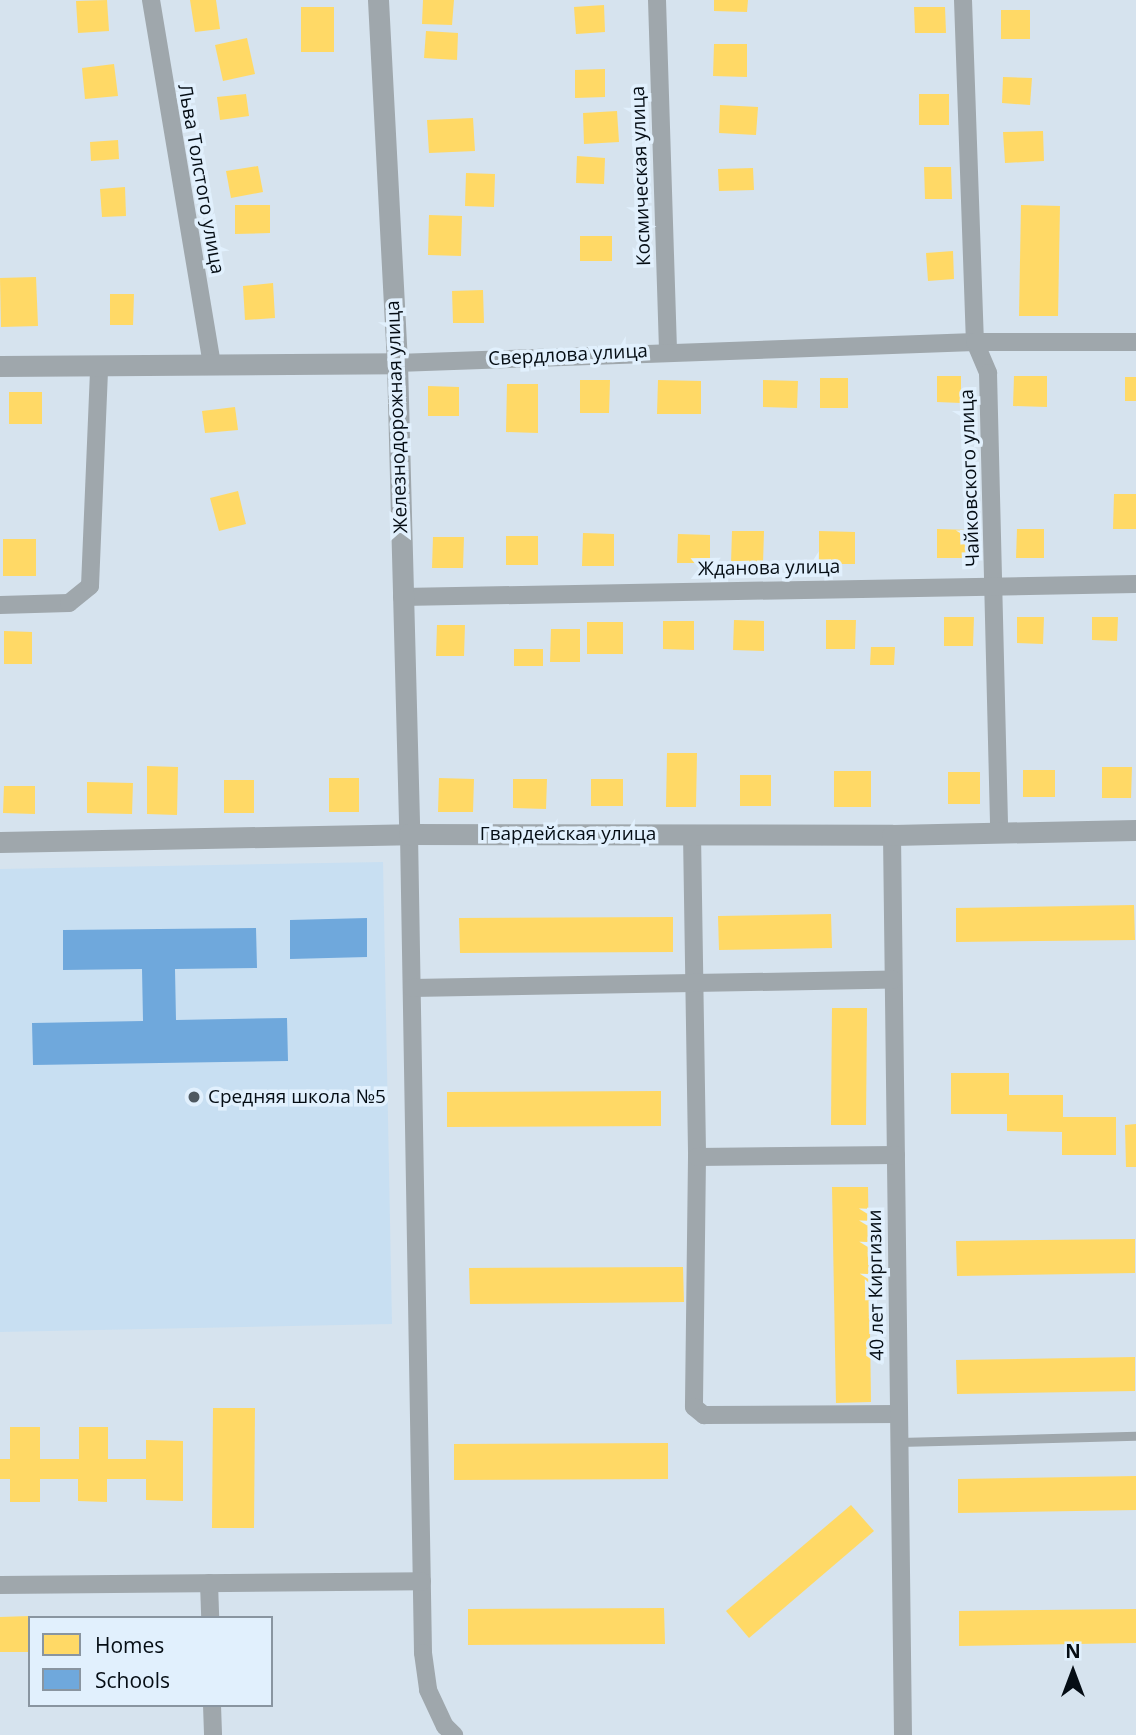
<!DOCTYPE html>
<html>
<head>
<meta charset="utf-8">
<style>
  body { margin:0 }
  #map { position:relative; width:1136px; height:1735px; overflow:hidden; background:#d6e3ee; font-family:"Open Sans",sans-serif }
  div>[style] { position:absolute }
  .built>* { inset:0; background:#c8dff2 }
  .homes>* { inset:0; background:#ffd966 }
  .schools>* { inset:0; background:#6fa8dc }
  .service>* { height:9px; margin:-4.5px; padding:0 4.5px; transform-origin:4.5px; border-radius:4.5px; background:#9fa7ac }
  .minor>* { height:18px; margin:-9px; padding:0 9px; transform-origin:9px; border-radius:9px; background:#9fa7ac }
  .tertiary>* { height:21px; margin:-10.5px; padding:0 10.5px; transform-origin:10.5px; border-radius:10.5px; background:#9fa7ac }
  .dots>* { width:19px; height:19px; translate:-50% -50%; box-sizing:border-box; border:4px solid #e1f0fd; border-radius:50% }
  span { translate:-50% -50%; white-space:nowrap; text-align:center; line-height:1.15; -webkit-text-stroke:7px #e1f0fd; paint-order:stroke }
  .street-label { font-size:19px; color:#050d14 }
  .poi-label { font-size:19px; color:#050d14 }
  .left { translate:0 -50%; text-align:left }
  .legend { position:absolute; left:28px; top:1616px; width:245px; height:91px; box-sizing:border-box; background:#e1f0fd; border:2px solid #8995a0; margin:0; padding:9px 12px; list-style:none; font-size:21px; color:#050d14 }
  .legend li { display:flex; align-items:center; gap:14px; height:35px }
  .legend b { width:35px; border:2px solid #8995a0 }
  .north { position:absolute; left:1038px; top:1637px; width:70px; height:70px; -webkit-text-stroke:5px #e1f0fd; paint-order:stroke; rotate:0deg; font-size:19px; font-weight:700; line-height:28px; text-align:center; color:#050d14 }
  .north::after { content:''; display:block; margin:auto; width:24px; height:32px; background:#050d14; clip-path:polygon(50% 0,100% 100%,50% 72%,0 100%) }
</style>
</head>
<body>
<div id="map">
  <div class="built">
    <div style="clip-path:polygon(383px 862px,392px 1324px,0 1332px,0 869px)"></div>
  </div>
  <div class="homes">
    <div style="clip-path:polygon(107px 0,109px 31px,78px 33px,76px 1px)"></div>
    <div style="clip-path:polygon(190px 0,216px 0,220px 29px,195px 32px)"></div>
    <div style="clip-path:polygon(423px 0,454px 0,452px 25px,422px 24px)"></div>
    <div style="clip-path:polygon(714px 0,748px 0,747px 12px,714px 11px)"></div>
    <div style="clip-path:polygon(604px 5px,605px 32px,576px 34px,574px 7px)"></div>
    <div style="clip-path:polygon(301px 7px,334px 7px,334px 52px,301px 52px)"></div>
    <div style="clip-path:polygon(914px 7px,945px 7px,946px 33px,915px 33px)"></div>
    <div style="clip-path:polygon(1001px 10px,1030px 10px,1030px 39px,1001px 39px)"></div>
    <div style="clip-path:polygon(426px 31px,458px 33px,457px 60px,424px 58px)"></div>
    <div style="clip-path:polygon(247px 38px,255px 74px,223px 81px,215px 45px)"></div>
    <div style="clip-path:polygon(714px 44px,747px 44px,747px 77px,713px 76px)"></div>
    <div style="clip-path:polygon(114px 64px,118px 96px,85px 99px,82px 68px)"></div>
    <div style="clip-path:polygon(605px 69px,605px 97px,575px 98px,575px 70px)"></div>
    <div style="clip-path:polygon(1003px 77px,1032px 78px,1030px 105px,1002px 103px)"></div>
    <div style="clip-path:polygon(246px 94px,249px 116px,220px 120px,217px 97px)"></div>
    <div style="clip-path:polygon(919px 94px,949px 94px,949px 125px,919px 125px)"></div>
    <div style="clip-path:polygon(720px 105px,758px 107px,756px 135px,719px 133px)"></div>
    <div style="clip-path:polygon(617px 111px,619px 142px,584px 144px,583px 113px)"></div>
    <div style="clip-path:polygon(473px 118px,475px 151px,429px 153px,427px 120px)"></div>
    <div style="clip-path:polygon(1043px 131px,1044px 161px,1005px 163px,1003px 132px)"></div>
    <div style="clip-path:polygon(118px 140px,119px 159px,91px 161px,90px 142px)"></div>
    <div style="clip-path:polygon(577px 156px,605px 158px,604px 184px,576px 183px)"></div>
    <div style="clip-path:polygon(258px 166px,263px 192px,231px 198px,226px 171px)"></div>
    <div style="clip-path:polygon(924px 167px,951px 167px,952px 199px,925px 199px)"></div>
    <div style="clip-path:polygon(753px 168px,754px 190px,719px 191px,718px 169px)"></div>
    <div style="clip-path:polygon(466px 173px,495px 174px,494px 207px,465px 206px)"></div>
    <div style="clip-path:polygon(125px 187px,126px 216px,102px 217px,100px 189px)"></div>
    <div style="clip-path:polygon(235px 205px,270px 205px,270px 233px,235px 234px)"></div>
    <div style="clip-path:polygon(1021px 205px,1060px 206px,1058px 316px,1019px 316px)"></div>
    <div style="clip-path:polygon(429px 215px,462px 216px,461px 256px,428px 255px)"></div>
    <div style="clip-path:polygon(580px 236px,612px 236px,612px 261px,580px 261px)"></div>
    <div style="clip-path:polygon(953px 251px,954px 279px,928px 281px,926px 253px)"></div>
    <div style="clip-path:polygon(36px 277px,38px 326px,1px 327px,0 278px)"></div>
    <div style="clip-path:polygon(273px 283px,275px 318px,245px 320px,243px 286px)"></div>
    <div style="clip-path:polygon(483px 290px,484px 323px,453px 323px,452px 291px)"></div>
    <div style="clip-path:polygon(110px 294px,134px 294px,133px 325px,110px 325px)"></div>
    <div style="clip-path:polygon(937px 376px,961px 376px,961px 403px,937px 402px)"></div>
    <div style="clip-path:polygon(1014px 376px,1047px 376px,1047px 407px,1013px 406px)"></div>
    <div style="clip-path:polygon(1125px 377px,1136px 377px,1136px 401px,1125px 401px)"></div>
    <div style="clip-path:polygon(820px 378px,848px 378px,848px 408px,820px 408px)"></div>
    <div style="clip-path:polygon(580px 380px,610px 380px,609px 413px,580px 413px)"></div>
    <div style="clip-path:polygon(658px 380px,701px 381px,701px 414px,657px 414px)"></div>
    <div style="clip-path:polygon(763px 380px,798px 381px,797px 408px,763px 407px)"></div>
    <div style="clip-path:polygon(507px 384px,538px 384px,538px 433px,506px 432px)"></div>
    <div style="clip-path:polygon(428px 386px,459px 387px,459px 416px,428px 416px)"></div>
    <div style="clip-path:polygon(9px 392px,42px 392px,42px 424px,9px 424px)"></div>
    <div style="clip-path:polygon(235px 407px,238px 430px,205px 433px,202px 411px)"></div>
    <div style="clip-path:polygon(238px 491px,246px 524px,219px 531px,210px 498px)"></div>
    <div style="clip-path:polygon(1114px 494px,1136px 494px,1136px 529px,1113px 529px)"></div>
    <div style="clip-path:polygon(937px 529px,970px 530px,969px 558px,937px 558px)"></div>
    <div style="clip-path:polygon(1017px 529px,1044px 529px,1044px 558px,1016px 558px)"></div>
    <div style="clip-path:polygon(732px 531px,764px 531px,763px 563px,731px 563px)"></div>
    <div style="clip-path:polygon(819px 531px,855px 532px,855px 564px,819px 564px)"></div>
    <div style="clip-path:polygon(583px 533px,614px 534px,614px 566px,582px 566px)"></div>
    <div style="clip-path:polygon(678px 534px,710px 535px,710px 563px,677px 563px)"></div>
    <div style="clip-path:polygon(506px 536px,538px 536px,538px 565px,506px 565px)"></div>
    <div style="clip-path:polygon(433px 537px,464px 537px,463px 568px,432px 568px)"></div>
    <div style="clip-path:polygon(3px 539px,36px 539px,36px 576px,3px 576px)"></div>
    <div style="clip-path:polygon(944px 617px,974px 617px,973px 646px,944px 646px)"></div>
    <div style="clip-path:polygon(1017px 617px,1044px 617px,1043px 644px,1017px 643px)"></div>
    <div style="clip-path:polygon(1092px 617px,1118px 617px,1117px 641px,1092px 640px)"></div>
    <div style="clip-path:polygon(734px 620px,764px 621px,764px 651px,733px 650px)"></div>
    <div style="clip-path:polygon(826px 620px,856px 620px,855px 649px,826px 649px)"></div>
    <div style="clip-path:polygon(663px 621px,694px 621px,694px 650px,663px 649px)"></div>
    <div style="clip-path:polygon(587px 622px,623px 622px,623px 654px,587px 654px)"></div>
    <div style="clip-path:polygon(437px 625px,465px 625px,464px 656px,436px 656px)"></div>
    <div style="clip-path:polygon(551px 629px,580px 629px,580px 662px,550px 662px)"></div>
    <div style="clip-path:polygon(4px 631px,32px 632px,32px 664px,4px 664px)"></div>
    <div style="clip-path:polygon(871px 647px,895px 647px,894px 665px,870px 665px)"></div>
    <div style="clip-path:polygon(514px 649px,543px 649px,543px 666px,514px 666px)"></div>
    <div style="clip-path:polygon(667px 753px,697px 753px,696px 807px,666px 807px)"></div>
    <div style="clip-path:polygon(147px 766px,178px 767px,177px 815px,147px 814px)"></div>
    <div style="clip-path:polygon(1102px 767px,1132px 767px,1131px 798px,1102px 798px)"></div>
    <div style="clip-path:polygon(1023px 770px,1055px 770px,1055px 797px,1023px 797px)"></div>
    <div style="clip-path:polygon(834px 771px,871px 771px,871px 807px,834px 807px)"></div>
    <div style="clip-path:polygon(948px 772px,980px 772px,980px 804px,948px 804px)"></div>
    <div style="clip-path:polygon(740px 775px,771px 775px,771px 806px,740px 806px)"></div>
    <div style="clip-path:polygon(329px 778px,359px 778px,359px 812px,329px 812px)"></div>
    <div style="clip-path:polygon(439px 778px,474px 779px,473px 812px,438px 812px)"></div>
    <div style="clip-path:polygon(513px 779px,547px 779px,546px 809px,513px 808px)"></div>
    <div style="clip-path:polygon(591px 779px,623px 779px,623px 806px,591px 806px)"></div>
    <div style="clip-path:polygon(224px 780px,254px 780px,254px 813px,224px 813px)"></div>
    <div style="clip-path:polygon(87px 782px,133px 783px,132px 814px,87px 813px)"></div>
    <div style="clip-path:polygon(4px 786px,35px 786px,35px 814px,3px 813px)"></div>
    <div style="clip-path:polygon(1134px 905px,1135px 940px,956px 942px,956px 908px)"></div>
    <div style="clip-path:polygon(831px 914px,832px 948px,719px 950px,718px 916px)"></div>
    <div style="clip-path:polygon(673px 917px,673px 952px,460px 953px,459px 918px)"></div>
    <div style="clip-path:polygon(832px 1008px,867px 1008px,866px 1125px,831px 1125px)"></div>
    <div style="clip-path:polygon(951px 1073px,1009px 1073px,1009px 1095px,1063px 1095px,1063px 1117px,1116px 1117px,1116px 1155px,1062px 1155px,1062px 1132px,1007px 1131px,1007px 1114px,951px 1114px)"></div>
    <div style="clip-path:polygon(661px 1091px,661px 1126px,447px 1127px,447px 1092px)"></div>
    <div style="clip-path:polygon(1136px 1124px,1136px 1167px,1126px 1167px,1125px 1125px)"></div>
    <div style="clip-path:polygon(832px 1187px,868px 1187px,871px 1402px,836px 1403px)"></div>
    <div style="clip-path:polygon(1135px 1239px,1135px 1273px,957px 1276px,956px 1241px)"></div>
    <div style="clip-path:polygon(683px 1267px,684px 1302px,470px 1304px,469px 1268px)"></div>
    <div style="clip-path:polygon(1135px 1357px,1135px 1391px,957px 1394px,956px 1360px)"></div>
    <div style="clip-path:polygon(213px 1408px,255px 1408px,254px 1528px,212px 1528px)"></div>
    <div style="clip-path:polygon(10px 1427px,40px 1427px,40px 1459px,79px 1459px,79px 1427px,108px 1427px,108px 1459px,146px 1459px,146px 1440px,183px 1441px,183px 1501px,146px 1500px,146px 1479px,107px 1479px,107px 1502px,78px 1501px,78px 1479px,40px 1479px,40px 1502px,10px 1502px,10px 1479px,0 1479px,0 1459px,10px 1459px)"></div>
    <div style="clip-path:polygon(668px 1443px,668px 1479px,454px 1480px,454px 1444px)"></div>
    <div style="clip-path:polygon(1136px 1476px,1136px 1510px,958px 1513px,958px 1479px)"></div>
    <div style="clip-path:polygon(851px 1505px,874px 1531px,749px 1638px,726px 1611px)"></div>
    <div style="clip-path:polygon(664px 1608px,665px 1644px,468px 1645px,468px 1609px)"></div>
    <div style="clip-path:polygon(1136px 1609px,1136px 1643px,959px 1646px,959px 1611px)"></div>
    <div style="clip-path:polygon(30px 1616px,30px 1652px,0 1652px,0 1617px)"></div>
  </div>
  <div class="schools">
    <div style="clip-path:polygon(367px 918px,367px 957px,290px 959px,290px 920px)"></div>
    <div style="clip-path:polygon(256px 928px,257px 968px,175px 969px,176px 1020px,287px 1018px,288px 1061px,33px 1065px,32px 1023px,143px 1021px,142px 969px,63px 970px,63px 930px)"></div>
  </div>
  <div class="service">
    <div style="left:899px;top:1442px;width:237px;rotate:-1.5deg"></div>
  </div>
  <div class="minor">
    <div style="left:151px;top:0;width:369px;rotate:80.5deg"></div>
    <div style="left:657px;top:0;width:351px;rotate:88.2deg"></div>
    <div style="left:963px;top:0;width:342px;rotate:88deg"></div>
    <div style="left:975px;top:342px;width:34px;rotate:67deg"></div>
    <div style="left:988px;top:373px;width:458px;rotate:88.6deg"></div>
    <div style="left:397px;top:363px;width:578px;rotate:-2.08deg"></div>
    <div style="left:975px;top:342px;width:161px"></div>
    <div style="left:402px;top:597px;width:734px;rotate:-1.01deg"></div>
    <div style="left:0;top:605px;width:69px;rotate:-1.7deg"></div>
    <div style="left:69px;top:603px;width:27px;rotate:-39deg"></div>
    <div style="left:90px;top:586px;width:219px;rotate:-87.6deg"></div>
    <div style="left:409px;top:834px;width:819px;rotate:89.02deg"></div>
    <div style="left:423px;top:1653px;width:37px;rotate:82deg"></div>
    <div style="left:428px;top:1690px;width:40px;rotate:65deg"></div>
    <div style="left:445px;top:1726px;width:13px;rotate:45deg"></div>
    <div style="left:692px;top:834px;width:323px;rotate:89.1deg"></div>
    <div style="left:697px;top:1157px;width:250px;rotate:90.7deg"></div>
    <div style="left:694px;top:1407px;width:13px;rotate:39deg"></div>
    <div style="left:704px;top:1415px;width:195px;rotate:-0.3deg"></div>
    <div style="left:892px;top:835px;width:900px;rotate:89.3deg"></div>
    <div style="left:412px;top:988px;width:481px;rotate:-1deg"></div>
    <div style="left:697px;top:1157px;width:199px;rotate:-0.6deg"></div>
    <div style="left:209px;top:1583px;width:35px;rotate:88deg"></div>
    <div style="left:0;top:1585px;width:422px;rotate:-0.5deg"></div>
    <div style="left:212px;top:1705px;width:30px;rotate:88deg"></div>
  </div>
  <div class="tertiary">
    <div style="left:378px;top:0;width:363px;rotate:87deg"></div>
    <div style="left:397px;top:363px;width:471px;rotate:88.5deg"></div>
    <div style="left:0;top:366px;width:397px;rotate:-0.4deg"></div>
    <div style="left:0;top:842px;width:409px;rotate:-1.1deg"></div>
    <div style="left:409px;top:834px;width:483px;rotate:0.1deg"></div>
    <div style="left:892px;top:835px;width:244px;rotate:-1.2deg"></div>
  </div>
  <div class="dots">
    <div style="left:194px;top:1097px;background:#4e5860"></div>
  </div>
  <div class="street-label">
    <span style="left:641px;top:176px;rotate:-92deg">Космическая улица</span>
    <span style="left:201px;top:179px;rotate:80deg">Льва Толстого улица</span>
    <span style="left:568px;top:355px;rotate:-3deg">Свердлова улица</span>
    <span style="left:397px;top:417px;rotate:-92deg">Железнодорожная улица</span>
    <span style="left:970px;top:478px;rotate:-92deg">Чайковского улица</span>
    <span style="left:769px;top:568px;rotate:-1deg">Жданова улица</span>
    <span style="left:568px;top:834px">Гвардейская улица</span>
    <span style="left:876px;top:1285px;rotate:-91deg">40 лет Киргизии</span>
  </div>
  <div class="poi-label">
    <span class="left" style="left:208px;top:1097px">Средняя школа №5</span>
  </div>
  <ul class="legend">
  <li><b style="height:19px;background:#ffd966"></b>Homes</li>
  <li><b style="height:19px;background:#6fa8dc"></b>Schools</li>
  </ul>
  <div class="north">N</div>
</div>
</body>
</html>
